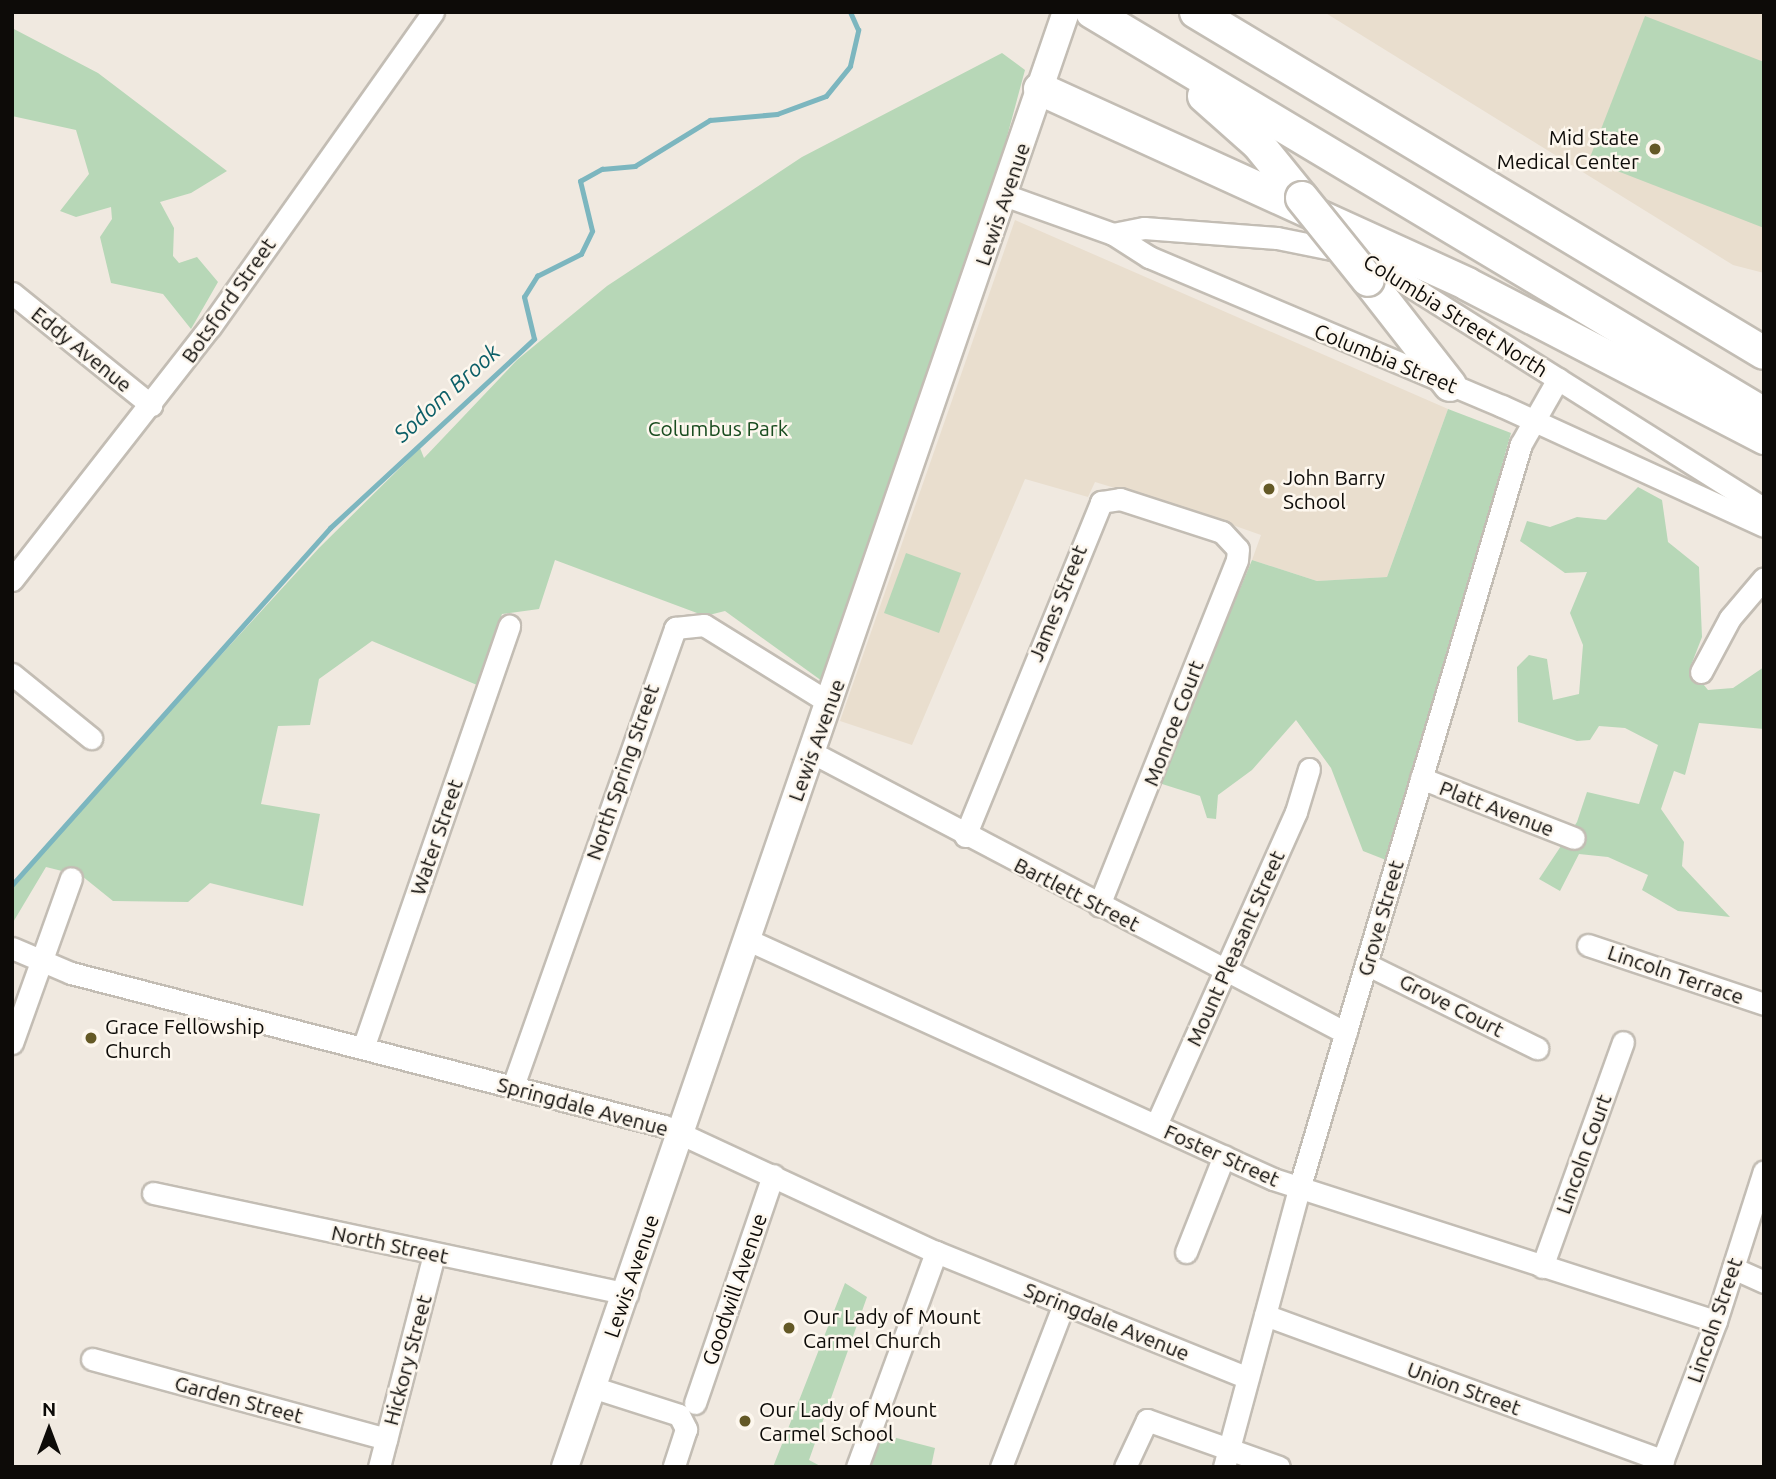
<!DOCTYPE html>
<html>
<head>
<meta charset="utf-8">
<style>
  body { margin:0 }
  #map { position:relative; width:1776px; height:1479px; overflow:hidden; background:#f0e9e0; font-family:Ubuntu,sans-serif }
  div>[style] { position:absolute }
  .built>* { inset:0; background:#e9dece }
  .green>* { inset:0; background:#b7d7b7 }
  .stream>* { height:4.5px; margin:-2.25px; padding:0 2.25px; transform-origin:2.25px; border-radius:2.25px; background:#7cb6bf }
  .roads { filter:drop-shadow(2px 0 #c3bdb4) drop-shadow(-2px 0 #c3bdb4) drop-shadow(0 2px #c3bdb4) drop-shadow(0 -2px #c3bdb4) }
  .minor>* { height:21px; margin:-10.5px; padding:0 10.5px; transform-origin:10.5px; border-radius:10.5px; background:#fff }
  .major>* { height:26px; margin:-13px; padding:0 13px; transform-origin:13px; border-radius:13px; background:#fff }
  .highway>* { height:32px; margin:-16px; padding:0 16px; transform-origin:16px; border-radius:16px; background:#fff }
  .bridges { filter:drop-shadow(2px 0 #c3bdb4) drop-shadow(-2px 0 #c3bdb4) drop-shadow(0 2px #c3bdb4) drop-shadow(0 -2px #c3bdb4) }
  .highway-bridge>* { height:32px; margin:-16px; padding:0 16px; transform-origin:16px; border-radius:16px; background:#fff }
  .dots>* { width:19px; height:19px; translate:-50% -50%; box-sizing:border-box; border:4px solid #fdf7ee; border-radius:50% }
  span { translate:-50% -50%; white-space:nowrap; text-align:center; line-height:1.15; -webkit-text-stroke:5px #fdf7ee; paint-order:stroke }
  .poi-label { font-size:21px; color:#0d0b08 }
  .right { translate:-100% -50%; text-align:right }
  .left { translate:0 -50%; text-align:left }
  .street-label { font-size:21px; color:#0d0b08 }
  .park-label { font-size:21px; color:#194c1f }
  .water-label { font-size:23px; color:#0c5f68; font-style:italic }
  .frame { position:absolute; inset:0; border:14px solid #0d0b08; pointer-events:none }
  .north { position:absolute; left:14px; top:1395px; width:70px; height:70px; -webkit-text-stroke:5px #fdf7ee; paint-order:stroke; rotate:0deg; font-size:19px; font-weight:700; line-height:28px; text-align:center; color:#0d0b08 }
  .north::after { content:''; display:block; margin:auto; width:24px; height:32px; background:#0d0b08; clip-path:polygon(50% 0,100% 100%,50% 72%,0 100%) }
</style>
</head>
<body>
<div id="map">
  <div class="built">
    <div style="clip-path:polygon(1324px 12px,1764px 12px,1764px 273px,1733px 265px)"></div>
    <div style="clip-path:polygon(1015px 220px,1448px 409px,1387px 577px,1317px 581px,1252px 560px,1261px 535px,1204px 515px,1095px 482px,1088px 497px,1025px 479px,912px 745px,840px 721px)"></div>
  </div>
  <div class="green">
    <div style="clip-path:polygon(1645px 16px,1764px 62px,1764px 228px,1589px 160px)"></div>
    <div style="clip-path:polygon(12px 28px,98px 73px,227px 171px,191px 193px,160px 202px,174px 228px,173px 256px,179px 263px,197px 257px,218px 282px,191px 329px,163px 294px,111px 283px,100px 237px,112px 219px,111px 207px,76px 217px,60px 211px,89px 174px,76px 130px,12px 116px)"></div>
    <div style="clip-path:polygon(1002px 53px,1025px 70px,998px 170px,822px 681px,725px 611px,705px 616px,555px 560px,539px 609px,502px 614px,477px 685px,372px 641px,319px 679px,310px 725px,278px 726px,261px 804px,320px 814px,303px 906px,210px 883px,188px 902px,113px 901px,82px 876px,46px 867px,12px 924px,12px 885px,88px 800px,319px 548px,420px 448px,424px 458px,517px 360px,607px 286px,802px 157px)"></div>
    <div style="clip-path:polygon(1448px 409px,1511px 433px,1391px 862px,1363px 851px,1331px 768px,1296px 720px,1252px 770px,1218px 795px,1216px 819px,1207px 818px,1200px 796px,1159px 783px,1252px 560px,1317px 581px,1387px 577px)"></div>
    <div style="clip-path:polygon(1638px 487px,1662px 500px,1668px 542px,1699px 567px,1702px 637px,1690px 668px,1708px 690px,1733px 688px,1764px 667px,1764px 729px,1699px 723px,1685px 775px,1674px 771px,1661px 809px,1684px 842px,1682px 866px,1730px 917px,1678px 911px,1642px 890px,1648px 875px,1608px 857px,1579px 854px,1560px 891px,1539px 879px,1577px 822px,1587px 792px,1639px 804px,1658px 745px,1625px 728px,1599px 726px,1590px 740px,1577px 741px,1518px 722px,1517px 667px,1529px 655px,1547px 659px,1553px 700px,1579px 694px,1583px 645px,1570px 613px,1587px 572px,1565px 573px,1520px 541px,1527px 521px,1550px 527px,1577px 517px,1606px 520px)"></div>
    <div style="clip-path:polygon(906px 553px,961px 573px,939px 633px,884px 613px)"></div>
    <div style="clip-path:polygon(845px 1283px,867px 1297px,809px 1460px,822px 1467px,773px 1467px)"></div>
    <div style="clip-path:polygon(881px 1434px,935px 1448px,931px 1467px,870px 1467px)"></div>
  </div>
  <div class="stream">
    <div style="left:12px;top:885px;width:478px;rotate:-48.3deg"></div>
    <div style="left:330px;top:528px;width:278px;rotate:-42.8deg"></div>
    <div style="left:534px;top:339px;width:43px;rotate:-103.4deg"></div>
    <div style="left:524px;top:297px;width:25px;rotate:-58deg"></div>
    <div style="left:537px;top:276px;width:49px;rotate:-26.6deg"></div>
    <div style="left:581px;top:254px;width:25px;rotate:-64deg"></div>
    <div style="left:592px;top:231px;width:51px;rotate:-103.5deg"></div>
    <div style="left:580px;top:181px;width:25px;rotate:-29deg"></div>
    <div style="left:602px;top:169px;width:33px;rotate:-5deg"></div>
    <div style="left:635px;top:166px;width:88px;rotate:-31.5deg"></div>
    <div style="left:710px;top:120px;width:67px;rotate:-5.1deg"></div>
    <div style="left:777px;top:114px;width:52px;rotate:-20.2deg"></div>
    <div style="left:826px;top:96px;width:38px;rotate:-51deg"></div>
    <div style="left:850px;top:66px;width:37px;rotate:-77deg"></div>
    <div style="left:858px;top:30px;width:20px;rotate:-114deg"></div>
  </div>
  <div class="roads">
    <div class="minor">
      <div style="left:1007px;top:196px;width:113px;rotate:19.7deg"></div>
      <div style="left:1113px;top:234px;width:43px;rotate:32.6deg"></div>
      <div style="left:1149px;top:257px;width:383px;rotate:22.9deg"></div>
      <div style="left:1502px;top:406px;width:288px;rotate:24.6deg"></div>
      <div style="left:1113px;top:234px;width:32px;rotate:-11deg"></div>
      <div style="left:1144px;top:228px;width:133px;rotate:4.3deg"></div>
      <div style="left:1277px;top:238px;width:86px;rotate:11.4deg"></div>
      <div style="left:1361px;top:255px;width:476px;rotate:32.2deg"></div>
      <div style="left:12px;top:293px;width:179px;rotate:38.9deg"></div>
      <div style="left:12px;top:580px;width:321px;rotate:-52deg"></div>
      <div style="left:210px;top:327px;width:386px;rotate:-54.7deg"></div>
      <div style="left:1701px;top:672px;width:61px;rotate:-61.8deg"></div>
      <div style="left:1730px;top:618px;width:52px;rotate:-49.6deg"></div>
      <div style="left:12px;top:674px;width:102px;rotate:39deg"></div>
      <div style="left:811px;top:752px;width:604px;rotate:27.71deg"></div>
      <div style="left:1421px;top:778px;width:164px;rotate:21.4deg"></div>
      <div style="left:965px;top:836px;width:361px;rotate:-67.8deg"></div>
      <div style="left:1101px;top:502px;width:19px;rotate:-9deg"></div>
      <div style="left:1120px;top:499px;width:107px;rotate:17.9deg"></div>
      <div style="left:1222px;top:532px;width:23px;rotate:47deg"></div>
      <div style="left:1238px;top:549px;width:11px;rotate:95deg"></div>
      <div style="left:1237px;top:560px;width:372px;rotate:111.8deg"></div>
      <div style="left:746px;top:939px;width:579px;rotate:24.48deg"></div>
      <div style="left:1273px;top:1179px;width:465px;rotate:17.8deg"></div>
      <div style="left:1588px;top:945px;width:186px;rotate:18.5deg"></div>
      <div style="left:12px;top:948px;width:64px;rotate:23deg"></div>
      <div style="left:71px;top:973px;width:612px;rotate:14.47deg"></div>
      <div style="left:664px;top:1126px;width:300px;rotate:24.9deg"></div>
      <div style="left:936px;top:1252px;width:336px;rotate:22deg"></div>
      <div style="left:1366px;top:964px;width:191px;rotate:26.2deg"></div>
      <div style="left:12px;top:1043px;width:175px;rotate:-70.3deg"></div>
      <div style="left:363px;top:1048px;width:447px;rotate:-70.9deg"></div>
      <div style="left:513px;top:1086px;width:486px;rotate:-70.5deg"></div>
      <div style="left:675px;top:628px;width:29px;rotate:-6deg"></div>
      <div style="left:704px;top:625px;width:148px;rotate:31.8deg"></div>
      <div style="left:1156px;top:1125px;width:343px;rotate:-65.9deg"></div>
      <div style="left:1296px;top:812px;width:45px;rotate:-73.2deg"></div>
      <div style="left:153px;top:1193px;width:485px;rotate:12deg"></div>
      <div style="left:1186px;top:1252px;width:103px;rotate:-68.4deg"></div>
      <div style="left:1542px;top:1267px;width:239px;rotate:-70.2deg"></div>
      <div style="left:1733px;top:1268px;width:34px;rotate:24deg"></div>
      <div style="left:1265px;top:1315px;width:424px;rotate:20.1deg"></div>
      <div style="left:92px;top:1359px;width:305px;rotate:15.2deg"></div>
      <div style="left:592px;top:1387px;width:91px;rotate:17.8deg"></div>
      <div style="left:679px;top:1415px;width:16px;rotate:63deg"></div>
      <div style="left:686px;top:1429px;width:40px;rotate:108deg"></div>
      <div style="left:695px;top:1403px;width:241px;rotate:-71.1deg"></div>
      <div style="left:379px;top:1467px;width:220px;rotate:-75.5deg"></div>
      <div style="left:857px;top:1467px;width:229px;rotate:-69.8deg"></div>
      <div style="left:1001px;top:1467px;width:175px;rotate:-68.9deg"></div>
      <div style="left:1125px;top:1467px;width:52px;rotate:-64.9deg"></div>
      <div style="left:1147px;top:1420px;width:140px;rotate:19.6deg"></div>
      <div style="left:1224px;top:1467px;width:288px;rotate:-74.9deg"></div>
      <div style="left:1299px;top:1189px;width:777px;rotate:-73.41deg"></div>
      <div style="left:1521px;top:444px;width:75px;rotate:-60.4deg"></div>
      <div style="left:1660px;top:1467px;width:156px;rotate:-69deg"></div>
      <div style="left:1716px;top:1321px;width:157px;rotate:-72.3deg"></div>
    </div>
    <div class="major">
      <div style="left:565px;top:1467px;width:1539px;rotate:-71deg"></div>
    </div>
    <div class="highway">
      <div style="left:1092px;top:12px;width:783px;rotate:30.89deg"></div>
      <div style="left:1196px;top:12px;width:662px;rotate:30.98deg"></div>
      <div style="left:1040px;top:89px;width:469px;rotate:24.5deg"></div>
      <div style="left:1467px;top:284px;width:335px;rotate:27.4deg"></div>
      <div style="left:1204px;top:96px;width:72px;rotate:41.6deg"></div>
      <div style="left:1258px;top:144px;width:70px;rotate:50.8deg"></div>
      <div style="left:1368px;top:280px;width:133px;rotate:52deg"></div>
    </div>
  </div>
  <div class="bridges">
    <div class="highway-bridge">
      <div style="left:1302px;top:198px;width:105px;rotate:51.2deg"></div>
    </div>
  </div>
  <div class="dots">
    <div style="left:1655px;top:149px;background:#645926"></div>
    <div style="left:1269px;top:489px;background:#645926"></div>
    <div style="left:91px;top:1038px;background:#645926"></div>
    <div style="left:789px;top:1328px;background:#645926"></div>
    <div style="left:745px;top:1421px;background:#645926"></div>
  </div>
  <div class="poi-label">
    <span class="right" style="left:1639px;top:149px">Mid State<br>Medical Center</span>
    <span class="left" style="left:1283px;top:489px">John Barry<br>School</span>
    <span class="left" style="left:105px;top:1038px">Grace Fellowship<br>Church</span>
    <span class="left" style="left:803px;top:1328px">Our Lady of Mount<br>Carmel Church</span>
    <span class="left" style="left:759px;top:1421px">Our Lady of Mount<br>Carmel School</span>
  </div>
  <div class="street-label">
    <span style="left:1002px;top:204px;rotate:-71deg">Lewis Avenue</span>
    <span style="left:228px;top:300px;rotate:-55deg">Botsford Street</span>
    <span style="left:1456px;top:315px;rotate:32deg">Columbia Street North</span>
    <span style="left:82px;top:349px;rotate:39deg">Eddy Avenue</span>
    <span style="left:1386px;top:358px;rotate:22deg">Columbia Street</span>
    <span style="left:1057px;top:603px;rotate:-68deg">James Street</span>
    <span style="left:1173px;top:723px;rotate:-69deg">Monroe Court</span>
    <span style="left:816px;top:740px;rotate:-70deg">Lewis Avenue</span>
    <span style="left:622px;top:772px;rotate:-71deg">North Spring Street</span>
    <span style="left:1497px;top:808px;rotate:21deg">Platt Avenue</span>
    <span style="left:436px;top:837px;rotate:-71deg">Water Street</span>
    <span style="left:1077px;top:894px;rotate:27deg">Bartlett Street</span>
    <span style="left:1380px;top:918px;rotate:-74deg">Grove Street</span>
    <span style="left:1235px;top:948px;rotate:-66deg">Mount Pleasant Street</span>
    <span style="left:1676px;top:974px;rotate:19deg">Lincoln Terrace</span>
    <span style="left:1452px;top:1005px;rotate:27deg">Grove Court</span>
    <span style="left:583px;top:1106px;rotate:15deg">Springdale Avenue</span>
    <span style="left:1583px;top:1154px;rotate:-70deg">Lincoln Court</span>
    <span style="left:1222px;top:1155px;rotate:24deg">Foster Street</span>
    <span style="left:390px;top:1244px;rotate:12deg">North Street</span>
    <span style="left:631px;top:1276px;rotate:-71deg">Lewis Avenue</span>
    <span style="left:734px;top:1289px;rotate:-71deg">Goodwill Avenue</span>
    <span style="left:1714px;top:1320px;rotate:-71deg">Lincoln Street</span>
    <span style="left:1107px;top:1321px;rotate:22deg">Springdale Avenue</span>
    <span style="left:407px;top:1360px;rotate:-75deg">Hickory Street</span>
    <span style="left:1464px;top:1388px;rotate:20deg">Union Street</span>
    <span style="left:239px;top:1399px;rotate:15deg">Garden Street</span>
  </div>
  <div class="park-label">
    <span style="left:718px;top:428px">Columbus Park</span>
  </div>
  <div class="water-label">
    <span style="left:447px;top:393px;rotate:-42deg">Sodom Brook</span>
  </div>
  <div class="frame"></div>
  <div class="north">N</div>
</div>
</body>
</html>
